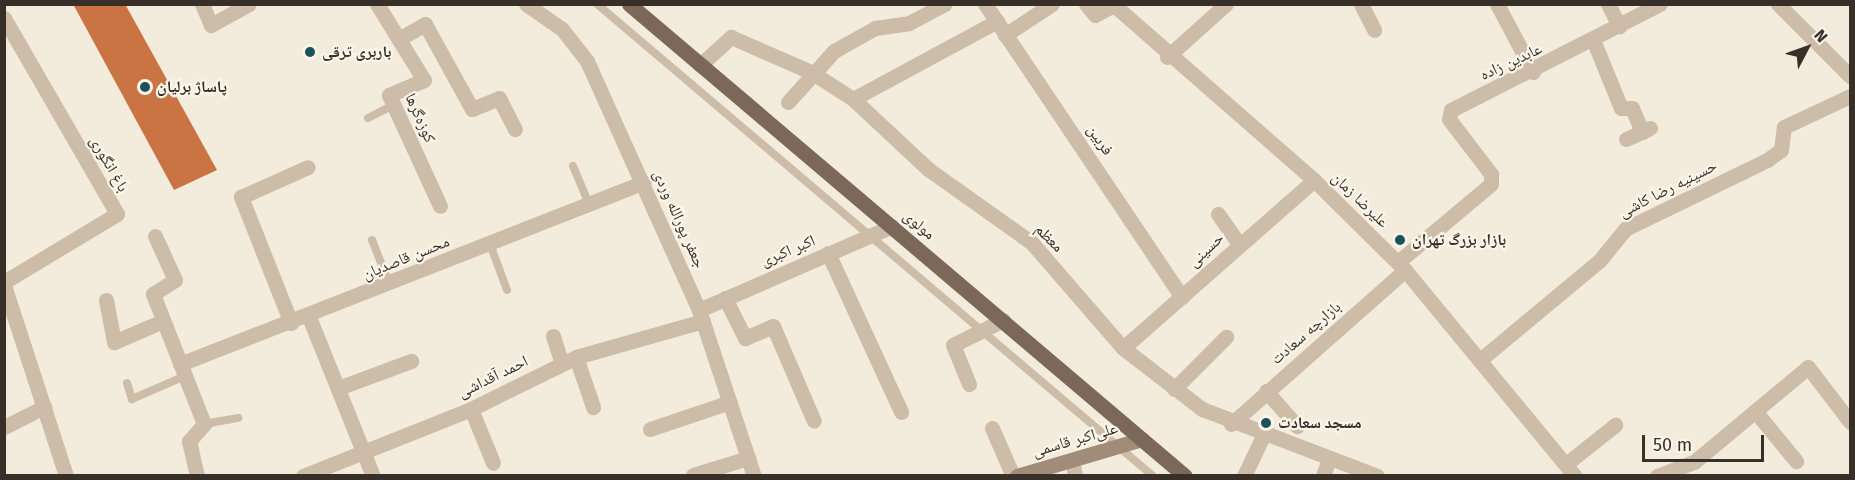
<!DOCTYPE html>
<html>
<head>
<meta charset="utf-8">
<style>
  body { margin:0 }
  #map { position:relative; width:1855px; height:480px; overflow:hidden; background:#f3ebdc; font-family:"Fira Sans","Noto Naskh Arabic",sans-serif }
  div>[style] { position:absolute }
  .building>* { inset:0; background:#ca7443 }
  .lane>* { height:8px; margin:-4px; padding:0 4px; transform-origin:4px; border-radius:4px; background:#ccbca8 }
  .street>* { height:15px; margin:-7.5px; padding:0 7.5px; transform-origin:7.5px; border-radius:7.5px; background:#ccbca8 }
  .secondary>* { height:15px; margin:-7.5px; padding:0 7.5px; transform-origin:7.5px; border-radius:7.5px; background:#a08c79 }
  .primary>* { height:15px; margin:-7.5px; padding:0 7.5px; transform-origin:7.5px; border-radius:7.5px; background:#7b6859 }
  .dots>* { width:16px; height:16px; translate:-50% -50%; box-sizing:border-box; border:3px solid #faf4e9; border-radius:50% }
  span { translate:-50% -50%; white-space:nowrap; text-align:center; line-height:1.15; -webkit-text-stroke:4.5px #faf4e9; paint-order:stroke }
  .poi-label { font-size:16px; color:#382f28; font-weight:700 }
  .left { translate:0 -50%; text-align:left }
  .street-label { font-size:16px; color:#382f28 }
  .frame { position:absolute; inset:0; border:6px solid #382f28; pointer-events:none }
  .north { position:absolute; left:1777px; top:18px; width:60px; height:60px; -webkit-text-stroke:4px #faf4e9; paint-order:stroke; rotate:49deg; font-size:16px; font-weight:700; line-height:24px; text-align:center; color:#382f28 }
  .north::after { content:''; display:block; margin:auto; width:21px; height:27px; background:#382f28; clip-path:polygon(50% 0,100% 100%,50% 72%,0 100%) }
  .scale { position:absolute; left:1642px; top:435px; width:122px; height:27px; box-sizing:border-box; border:3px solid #382f28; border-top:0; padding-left:8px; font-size:18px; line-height:21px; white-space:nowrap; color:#382f28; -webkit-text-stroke:4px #faf4e9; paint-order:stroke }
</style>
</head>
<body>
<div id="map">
  <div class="building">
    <div style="clip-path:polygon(73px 4px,125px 4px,217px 170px,174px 190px)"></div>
  </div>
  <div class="lane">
    <div style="left:597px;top:4px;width:729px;rotate:40.33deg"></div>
    <div style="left:368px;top:118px;width:29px;rotate:-27deg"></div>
    <div style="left:573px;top:166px;width:41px;rotate:67.2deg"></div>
    <div style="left:372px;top:240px;width:46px;rotate:68.4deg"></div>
    <div style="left:490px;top:244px;width:49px;rotate:69.7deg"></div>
    <div style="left:127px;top:383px;width:17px;rotate:73deg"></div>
    <div style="left:132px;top:399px;width:58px;rotate:-23.5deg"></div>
    <div style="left:204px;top:424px;width:35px;rotate:-10deg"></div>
  </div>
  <div class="street">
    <div style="left:202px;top:4px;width:23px;rotate:67deg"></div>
    <div style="left:211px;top:25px;width:43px;rotate:-28.9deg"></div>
    <div style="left:377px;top:4px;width:89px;rotate:58.3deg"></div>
    <div style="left:424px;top:80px;width:38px;rotate:157deg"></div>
    <div style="left:389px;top:95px;width:122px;rotate:65.3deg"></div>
    <div style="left:526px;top:4px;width:44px;rotate:34.8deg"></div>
    <div style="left:562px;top:29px;width:41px;rotate:52deg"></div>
    <div style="left:587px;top:61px;width:273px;rotate:65.8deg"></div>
    <div style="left:699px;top:310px;width:175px;rotate:71.7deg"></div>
    <div style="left:985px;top:4px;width:353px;rotate:56.1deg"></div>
    <div style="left:1086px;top:4px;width:14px;rotate:51deg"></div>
    <div style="left:1095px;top:15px;width:21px;rotate:-28deg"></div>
    <div style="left:1114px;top:5px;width:266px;rotate:41.2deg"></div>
    <div style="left:1314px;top:180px;width:128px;rotate:44.7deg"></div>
    <div style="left:1405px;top:270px;width:267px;rotate:50.5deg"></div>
    <div style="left:1361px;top:4px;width:29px;rotate:63deg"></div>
    <div style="left:1497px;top:4px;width:77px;rotate:62.1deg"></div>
    <div style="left:1608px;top:4px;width:25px;rotate:63deg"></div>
    <div style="left:1778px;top:4px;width:102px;rotate:45deg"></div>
    <div style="left:4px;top:18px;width:226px;rotate:60deg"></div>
    <div style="left:117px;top:214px;width:132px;rotate:149deg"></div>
    <div style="left:1005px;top:35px;width:56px;rotate:-33.4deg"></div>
    <div style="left:399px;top:39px;width:30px;rotate:-30deg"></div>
    <div style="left:425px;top:24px;width:97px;rotate:61.1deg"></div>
    <div style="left:472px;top:109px;width:29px;rotate:-22deg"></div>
    <div style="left:499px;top:98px;width:35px;rotate:63deg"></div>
    <div style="left:1594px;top:42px;width:71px;rotate:67.8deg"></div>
    <div style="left:1621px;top:108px;width:11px"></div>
    <div style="left:1632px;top:108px;width:26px;rotate:67deg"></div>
    <div style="left:1642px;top:132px;width:9px;rotate:-27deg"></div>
    <div style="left:1167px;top:57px;width:79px;rotate:-41.9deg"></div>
    <div style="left:700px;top:65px;width:42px;rotate:-42.1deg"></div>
    <div style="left:731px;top:37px;width:87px;rotate:23.6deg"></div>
    <div style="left:811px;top:72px;width:50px;rotate:32.7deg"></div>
    <div style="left:853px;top:99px;width:103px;rotate:43deg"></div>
    <div style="left:928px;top:169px;width:128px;rotate:35.4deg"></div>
    <div style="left:1032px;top:243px;width:139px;rotate:49.1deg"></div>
    <div style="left:1123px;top:348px;width:100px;rotate:37.7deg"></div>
    <div style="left:1202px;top:409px;width:187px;rotate:20.9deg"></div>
    <div style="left:853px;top:99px;width:164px;rotate:-28.4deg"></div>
    <div style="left:788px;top:102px;width:69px;rotate:-48deg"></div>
    <div style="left:834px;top:51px;width:47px;rotate:-29.3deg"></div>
    <div style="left:875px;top:28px;width:34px;rotate:-8deg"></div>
    <div style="left:909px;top:23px;width:40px;rotate:-28deg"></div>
    <div style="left:1626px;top:139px;width:17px;rotate:-24deg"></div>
    <div style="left:1218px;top:214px;width:37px;rotate:55deg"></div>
    <div style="left:155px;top:236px;width:48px;rotate:65.6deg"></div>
    <div style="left:175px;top:280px;width:26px;rotate:148deg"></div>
    <div style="left:153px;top:294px;width:140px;rotate:68.6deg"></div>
    <div style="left:204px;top:424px;width:23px;rotate:131deg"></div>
    <div style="left:189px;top:441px;width:36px;rotate:77deg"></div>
    <div style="left:828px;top:253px;width:175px;rotate:65.3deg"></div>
    <div style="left:1398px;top:262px;width:121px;rotate:-40deg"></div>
    <div style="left:1491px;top:184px;width:10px;rotate:-90deg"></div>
    <div style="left:1491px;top:174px;width:69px;rotate:-127.4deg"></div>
    <div style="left:1449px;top:119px;width:9px;rotate:-77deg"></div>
    <div style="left:1451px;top:110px;width:234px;rotate:-26.9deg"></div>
    <div style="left:4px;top:285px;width:201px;rotate:72deg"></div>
    <div style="left:725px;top:298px;width:45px;rotate:63.4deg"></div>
    <div style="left:745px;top:338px;width:30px;rotate:-23deg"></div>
    <div style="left:773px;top:326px;width:103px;rotate:66.7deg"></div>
    <div style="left:106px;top:300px;width:43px;rotate:79.2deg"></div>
    <div style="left:114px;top:342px;width:53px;rotate:-23.2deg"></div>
    <div style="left:699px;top:310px;width:210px;rotate:-23.5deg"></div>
    <div style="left:309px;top:317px;width:171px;rotate:68.1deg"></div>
    <div style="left:291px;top:323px;width:136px;rotate:-111.6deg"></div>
    <div style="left:241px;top:197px;width:73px;rotate:-24.1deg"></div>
    <div style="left:553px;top:336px;width:28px;rotate:72deg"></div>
    <div style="left:1123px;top:348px;width:254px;rotate:-41.3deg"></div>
    <div style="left:576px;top:357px;width:53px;rotate:71.2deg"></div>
    <div style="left:1480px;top:360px;width:156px;rotate:-39.8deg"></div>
    <div style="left:1600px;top:260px;width:40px;rotate:-51deg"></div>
    <div style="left:1625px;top:229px;width:158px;rotate:-25.9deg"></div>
    <div style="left:1767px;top:160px;width:17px;rotate:-36deg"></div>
    <div style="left:1781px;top:150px;width:23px;rotate:-83deg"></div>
    <div style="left:1784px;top:127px;width:73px;rotate:-25.2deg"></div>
    <div style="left:180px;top:364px;width:498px;rotate:-21.4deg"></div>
    <div style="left:969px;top:384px;width:42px;rotate:-112.3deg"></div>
    <div style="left:953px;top:345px;width:56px;rotate:-26.6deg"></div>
    <div style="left:341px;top:387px;width:75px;rotate:-20.4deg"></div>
    <div style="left:1174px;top:389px;width:74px;rotate:-45deg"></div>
    <div style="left:1266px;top:391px;width:47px;rotate:48.5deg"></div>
    <div style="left:471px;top:409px;width:58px;rotate:67.8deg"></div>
    <div style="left:1755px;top:411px;width:65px;rotate:50.6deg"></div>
    <div style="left:1231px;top:424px;width:232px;rotate:-41.5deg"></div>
    <div style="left:4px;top:427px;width:45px;rotate:-26.6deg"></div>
    <div style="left:992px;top:428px;width:52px;rotate:66.4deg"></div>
    <div style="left:650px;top:429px;width:84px;rotate:-18.6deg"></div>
    <div style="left:1072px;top:460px;width:16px;rotate:79deg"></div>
    <div style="left:1566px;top:464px;width:63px;rotate:-38.5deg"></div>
    <div style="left:693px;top:475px;width:58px;rotate:-17.2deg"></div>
    <div style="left:303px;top:476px;width:181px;rotate:-21.7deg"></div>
    <div style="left:471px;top:409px;width:117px;rotate:-26.3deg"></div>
    <div style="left:576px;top:357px;width:132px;rotate:-15.8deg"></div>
    <div style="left:1244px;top:476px;width:44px;rotate:-64.6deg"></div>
    <div style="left:1323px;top:476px;width:18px;rotate:-71deg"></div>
    <div style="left:1657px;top:476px;width:40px;rotate:-21deg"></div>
    <div style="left:1694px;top:462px;width:148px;rotate:-39.8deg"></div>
    <div style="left:1808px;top:367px;width:69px;rotate:52.6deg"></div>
  </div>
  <div class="secondary">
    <div style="left:1017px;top:476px;width:130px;rotate:-16.5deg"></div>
  </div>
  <div class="primary">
    <div style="left:629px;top:4px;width:729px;rotate:40.33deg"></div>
  </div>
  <div class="dots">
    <div style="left:310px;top:52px;background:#1c505b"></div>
    <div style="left:145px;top:87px;background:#1c505b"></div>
    <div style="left:1400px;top:240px;background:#1c505b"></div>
    <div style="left:1266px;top:423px;background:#1c505b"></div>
  </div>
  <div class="poi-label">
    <span class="left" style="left:322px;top:52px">باربری ترقی</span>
    <span class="left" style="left:157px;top:87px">پاساژ برلیان</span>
    <span class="left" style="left:1412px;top:240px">بازار بزرگ تهران</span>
    <span class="left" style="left:1278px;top:423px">مسجد سعادت</span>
  </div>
  <div class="street-label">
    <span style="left:1511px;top:62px;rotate:-25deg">عابدین زاده</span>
    <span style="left:420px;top:118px;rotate:66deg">کوزه‌گرها</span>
    <span style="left:1100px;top:140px;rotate:56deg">فربین</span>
    <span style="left:109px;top:164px;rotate:60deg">باغ انگوری</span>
    <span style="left:1668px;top:189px;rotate:-27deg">حسینیه رضا کاشی</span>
    <span style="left:1360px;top:200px;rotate:44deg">علیرضا زمان</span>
    <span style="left:679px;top:219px;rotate:66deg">جعفر پورالله وردی</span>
    <span style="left:919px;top:225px;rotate:40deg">مولوی</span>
    <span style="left:1049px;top:238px;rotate:45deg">معظم</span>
    <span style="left:1206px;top:250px;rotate:-43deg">حسینی</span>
    <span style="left:788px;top:251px;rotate:-23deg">اکبر اکبری</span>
    <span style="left:406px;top:258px;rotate:-22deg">محسن قاصدیان</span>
    <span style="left:1306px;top:333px;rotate:-41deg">بازارچه سعادت</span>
    <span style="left:493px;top:377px;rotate:-26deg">احمد آقداشی</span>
    <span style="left:1075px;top:440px;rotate:-16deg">علی‌اکبر قاسمی</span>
  </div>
  <div class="frame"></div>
  <div class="north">N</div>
  <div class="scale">50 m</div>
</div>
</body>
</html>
